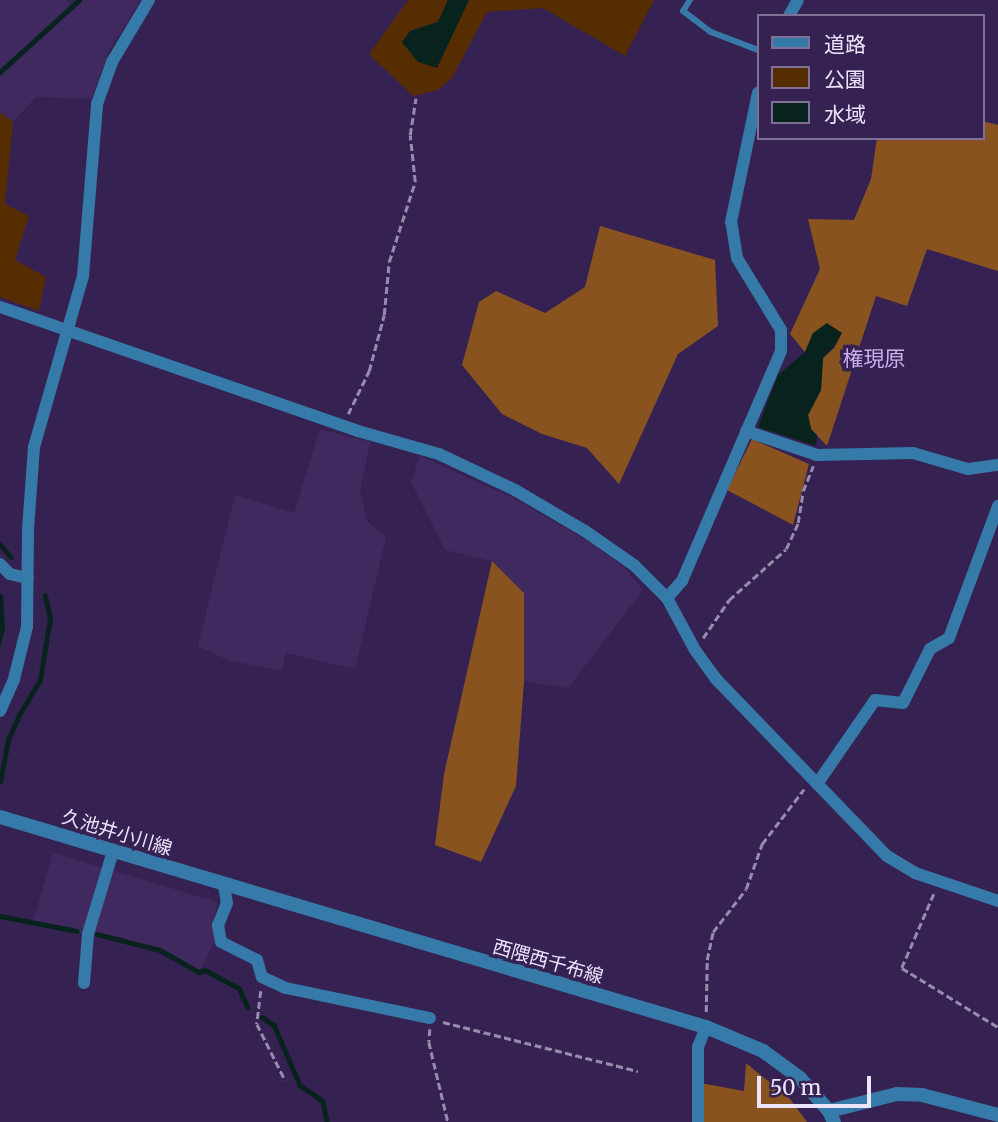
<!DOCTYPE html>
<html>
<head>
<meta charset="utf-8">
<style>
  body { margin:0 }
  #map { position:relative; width:998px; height:1122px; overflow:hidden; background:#362252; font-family:Merriweather,"Noto Sans JP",serif }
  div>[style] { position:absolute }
  .built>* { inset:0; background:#40295f }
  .green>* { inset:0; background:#562d00 }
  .forest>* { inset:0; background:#89531f }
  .water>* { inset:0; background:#08221d }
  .stream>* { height:4.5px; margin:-2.25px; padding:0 2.25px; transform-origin:2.25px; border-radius:2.25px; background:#08221d }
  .path>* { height:2.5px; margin-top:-1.25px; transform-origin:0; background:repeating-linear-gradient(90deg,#988bae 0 7px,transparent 0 10.5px) }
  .service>* { height:6px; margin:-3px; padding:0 3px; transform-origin:3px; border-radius:3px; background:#357aa8 }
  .minor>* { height:12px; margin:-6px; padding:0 6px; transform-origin:6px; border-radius:6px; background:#357aa8 }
  .tertiary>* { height:14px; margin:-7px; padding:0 7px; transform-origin:7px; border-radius:7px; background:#357aa8 }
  span { translate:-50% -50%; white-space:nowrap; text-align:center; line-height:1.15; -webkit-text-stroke:7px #362252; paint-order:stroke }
  .street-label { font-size:19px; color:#ece4fc }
  .neighbourhood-label { font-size:21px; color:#c7b1ec }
  .legend { position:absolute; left:757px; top:14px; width:228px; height:126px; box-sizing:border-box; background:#362252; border:2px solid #7f7096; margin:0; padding:9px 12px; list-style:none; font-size:21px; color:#ece4fc }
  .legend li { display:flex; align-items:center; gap:14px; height:35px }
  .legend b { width:35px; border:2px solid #7f7096 }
  .scale { position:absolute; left:757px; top:1076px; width:114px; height:32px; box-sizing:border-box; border:4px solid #ece4fc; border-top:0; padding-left:9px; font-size:21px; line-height:24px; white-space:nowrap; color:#ece4fc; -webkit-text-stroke:5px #362252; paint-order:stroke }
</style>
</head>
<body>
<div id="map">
  <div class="built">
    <div style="clip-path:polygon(0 0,67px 0,71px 7px,79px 0,141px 0,109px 51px,91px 99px,36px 97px,13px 122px,0 112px)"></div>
    <div style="clip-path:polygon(320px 429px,370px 442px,360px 491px,367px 521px,386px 537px,355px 669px,286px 653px,282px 671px,228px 660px,198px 646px,235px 495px,294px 513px)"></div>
    <div style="clip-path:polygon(420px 456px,513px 498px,591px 543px,624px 567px,643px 590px,568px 688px,524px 681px,524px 593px,492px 561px,445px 550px,411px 482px)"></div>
    <div style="clip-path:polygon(53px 853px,217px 902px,213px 926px,217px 937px,199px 972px,160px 950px,33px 922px)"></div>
  </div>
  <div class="green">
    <div style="clip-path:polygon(408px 0,448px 0,438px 22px,410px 31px,436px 68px,469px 0,654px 0,625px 56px,543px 8px,487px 12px,452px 78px,438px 90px,413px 96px,369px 54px)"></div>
    <div style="clip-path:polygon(0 112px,13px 122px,5px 204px,29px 216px,15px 260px,46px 277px,39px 311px,0 297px)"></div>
  </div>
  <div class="forest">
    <div style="clip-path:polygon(982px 121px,998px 125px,998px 271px,927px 249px,907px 306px,876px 296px,827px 446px,811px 429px,808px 415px,821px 390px,823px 358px,835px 347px,813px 333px,805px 352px,790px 334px,820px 269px,808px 219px,854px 220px,871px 179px,877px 138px,982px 138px)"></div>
    <div style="clip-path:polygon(600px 226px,715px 260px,718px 326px,678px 354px,619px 484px,587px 448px,542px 434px,502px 414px,462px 365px,479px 302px,496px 291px,545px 313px,585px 287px)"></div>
    <div style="clip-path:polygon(752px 439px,809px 464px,793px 525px,727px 490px)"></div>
    <div style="clip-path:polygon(492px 561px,524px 593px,524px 681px,516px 786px,481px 862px,435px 845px,444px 774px)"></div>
    <div style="clip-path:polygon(746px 1063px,790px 1099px,807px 1122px,699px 1122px,700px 1083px,744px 1091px)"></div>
  </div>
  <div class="water">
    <div style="clip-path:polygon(448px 0,469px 0,437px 68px,418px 62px,402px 42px,410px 31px,438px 22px)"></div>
    <div style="clip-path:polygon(827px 323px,842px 333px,835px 346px,823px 358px,821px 390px,808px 415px,811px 429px,817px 435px,816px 446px,758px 427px,778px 375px,805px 352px,813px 333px)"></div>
    <div style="clip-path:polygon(0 593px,3px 595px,5px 629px,0 648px)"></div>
  </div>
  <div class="stream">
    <div style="left:0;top:72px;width:107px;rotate:-42.3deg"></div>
    <div style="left:0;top:544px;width:17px;rotate:50deg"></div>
    <div style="left:0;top:782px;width:43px;rotate:-79.2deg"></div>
    <div style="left:8px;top:740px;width:27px;rotate:-66deg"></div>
    <div style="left:19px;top:715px;width:41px;rotate:-59deg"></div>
    <div style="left:40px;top:680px;width:63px;rotate:-80.8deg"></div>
    <div style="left:50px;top:618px;width:23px;rotate:-103deg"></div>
    <div style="left:0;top:916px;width:78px;rotate:11deg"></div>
    <div style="left:97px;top:934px;width:65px;rotate:14.3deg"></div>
    <div style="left:160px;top:950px;width:45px;rotate:29.4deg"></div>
    <div style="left:199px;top:972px;width:6px;rotate:-18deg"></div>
    <div style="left:205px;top:970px;width:38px;rotate:28deg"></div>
    <div style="left:239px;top:988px;width:21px;rotate:65deg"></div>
    <div style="left:262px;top:1017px;width:14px;rotate:34deg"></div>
    <div style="left:274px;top:1025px;width:65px;rotate:66.6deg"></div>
    <div style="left:300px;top:1085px;width:28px;rotate:35deg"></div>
    <div style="left:323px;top:1101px;width:21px;rotate:79deg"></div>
  </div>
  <div class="path">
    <div style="left:348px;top:414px;width:48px;rotate:-64deg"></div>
    <div style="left:369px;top:371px;width:58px;rotate:-75deg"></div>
    <div style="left:384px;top:315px;width:53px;rotate:-84.6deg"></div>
    <div style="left:389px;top:262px;width:84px;rotate:-72deg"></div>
    <div style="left:415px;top:182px;width:47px;rotate:-96.1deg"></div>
    <div style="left:410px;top:135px;width:37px;rotate:-81deg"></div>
    <div style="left:703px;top:638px;width:46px;rotate:-55.6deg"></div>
    <div style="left:729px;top:600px;width:76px;rotate:-41.8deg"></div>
    <div style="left:786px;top:549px;width:29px;rotate:-65deg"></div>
    <div style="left:798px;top:523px;width:32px;rotate:-81deg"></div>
    <div style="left:803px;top:491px;width:27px;rotate:-68deg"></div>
    <div style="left:934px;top:894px;width:81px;rotate:113.4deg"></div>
    <div style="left:902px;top:968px;width:113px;rotate:31.6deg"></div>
    <div style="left:261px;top:991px;width:33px;rotate:97deg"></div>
    <div style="left:257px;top:1024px;width:63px;rotate:63.4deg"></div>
    <div style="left:706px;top:1012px;width:52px;rotate:-88.9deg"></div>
    <div style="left:707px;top:960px;width:29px;rotate:-78deg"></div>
    <div style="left:713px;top:932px;width:54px;rotate:-52.5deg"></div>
    <div style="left:746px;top:889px;width:48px;rotate:-70.4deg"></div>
    <div style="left:762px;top:844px;width:69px;rotate:-52.6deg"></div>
    <div style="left:443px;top:1022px;width:201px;rotate:14.1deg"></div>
    <div style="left:430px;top:1029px;width:13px;rotate:94deg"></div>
    <div style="left:429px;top:1042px;width:82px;rotate:76.6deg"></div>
  </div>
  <div class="service">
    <div style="left:690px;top:0;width:13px;rotate:122deg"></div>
    <div style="left:683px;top:11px;width:35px;rotate:37deg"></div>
    <div style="left:711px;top:32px;width:50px;rotate:21deg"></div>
  </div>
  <div class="minor">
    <div style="left:789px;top:16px;width:18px;rotate:-61deg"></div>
    <div style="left:0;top:307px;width:379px;rotate:19.1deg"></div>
    <div style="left:358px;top:431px;width:84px;rotate:15.9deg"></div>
    <div style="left:439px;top:454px;width:84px;rotate:25.3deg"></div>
    <div style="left:515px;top:490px;width:81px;rotate:30.4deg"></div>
    <div style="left:585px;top:531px;width:60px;rotate:34.8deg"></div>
    <div style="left:634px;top:565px;width:47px;rotate:45deg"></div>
    <div style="left:667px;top:598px;width:59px;rotate:61.7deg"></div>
    <div style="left:695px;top:650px;width:36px;rotate:54deg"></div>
    <div style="left:716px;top:679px;width:246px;rotate:46deg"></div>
    <div style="left:887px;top:856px;width:33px;rotate:31deg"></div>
    <div style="left:915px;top:873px;width:88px;rotate:18.6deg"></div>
    <div style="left:746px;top:431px;width:75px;rotate:18.7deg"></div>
    <div style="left:817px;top:455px;width:96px;rotate:-1.2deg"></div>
    <div style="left:913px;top:453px;width:57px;rotate:16.2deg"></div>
    <div style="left:968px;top:469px;width:30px;rotate:-8deg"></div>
    <div style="left:0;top:564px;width:14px;rotate:45deg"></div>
    <div style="left:10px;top:574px;width:18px;rotate:13deg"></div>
    <div style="left:667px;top:598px;width:23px;rotate:-49deg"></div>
    <div style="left:682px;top:581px;width:250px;rotate:-66.7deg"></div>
    <div style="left:781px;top:351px;width:21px;rotate:-90deg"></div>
    <div style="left:781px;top:330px;width:84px;rotate:-121.4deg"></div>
    <div style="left:737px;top:258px;width:36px;rotate:-99deg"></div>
    <div style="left:731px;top:222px;width:132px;rotate:-78.2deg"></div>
    <div style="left:0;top:711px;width:35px;rotate:-66deg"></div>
    <div style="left:14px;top:679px;width:54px;rotate:-76deg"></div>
    <div style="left:27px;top:627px;width:98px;rotate:-89.4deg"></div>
    <div style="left:28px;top:529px;width:82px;rotate:-85.8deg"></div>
    <div style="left:34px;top:447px;width:178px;rotate:-74deg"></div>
    <div style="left:83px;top:276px;width:173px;rotate:-85.3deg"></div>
    <div style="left:97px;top:104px;width:45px;rotate:-70.3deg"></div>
    <div style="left:112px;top:62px;width:72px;rotate:-59.2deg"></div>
    <div style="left:817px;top:784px;width:102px;rotate:-55.4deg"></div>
    <div style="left:875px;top:700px;width:28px;rotate:6deg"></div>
    <div style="left:903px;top:703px;width:60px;rotate:-63.4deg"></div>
    <div style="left:930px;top:649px;width:22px;rotate:-30deg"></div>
    <div style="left:949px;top:638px;width:141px;rotate:-69.6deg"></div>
    <div style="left:224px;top:885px;width:18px;rotate:81deg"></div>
    <div style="left:227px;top:903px;width:24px;rotate:112deg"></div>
    <div style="left:218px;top:925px;width:17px;rotate:80deg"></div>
    <div style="left:221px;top:942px;width:40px;rotate:26.6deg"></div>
    <div style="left:257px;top:960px;width:18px;rotate:74deg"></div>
    <div style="left:262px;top:977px;width:26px;rotate:25deg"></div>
    <div style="left:286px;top:988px;width:147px;rotate:11.8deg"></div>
    <div style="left:84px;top:983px;width:49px;rotate:-85.3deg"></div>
    <div style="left:88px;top:934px;width:87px;rotate:-73.2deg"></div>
    <div style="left:698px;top:1122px;width:75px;rotate:-90deg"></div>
    <div style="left:698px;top:1047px;width:22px;rotate:-68deg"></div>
  </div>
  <div class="tertiary">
    <div style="left:0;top:817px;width:737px;rotate:16.57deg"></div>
    <div style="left:706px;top:1027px;width:62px;rotate:22.8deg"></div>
    <div style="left:763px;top:1051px;width:46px;rotate:36.1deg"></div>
    <div style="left:800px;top:1078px;width:44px;rotate:48.7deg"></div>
    <div style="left:829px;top:1111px;width:12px;rotate:66deg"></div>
    <div style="left:829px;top:1111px;width:70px;rotate:-14deg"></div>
    <div style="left:897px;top:1094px;width:25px;rotate:2deg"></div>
    <div style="left:922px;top:1095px;width:79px;rotate:14.7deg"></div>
  </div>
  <div class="street-label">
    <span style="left:117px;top:833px;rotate:17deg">久池井小川線</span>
    <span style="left:548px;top:962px;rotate:16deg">西隈西千布線</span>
  </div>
  <div class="neighbourhood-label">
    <span style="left:874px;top:359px">権現原</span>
  </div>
  <ul class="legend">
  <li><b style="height:9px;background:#357aa8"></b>道路</li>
  <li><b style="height:19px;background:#562d00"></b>公園</li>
  <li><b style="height:19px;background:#08221d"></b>水域</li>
  </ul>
  <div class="scale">50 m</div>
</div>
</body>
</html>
